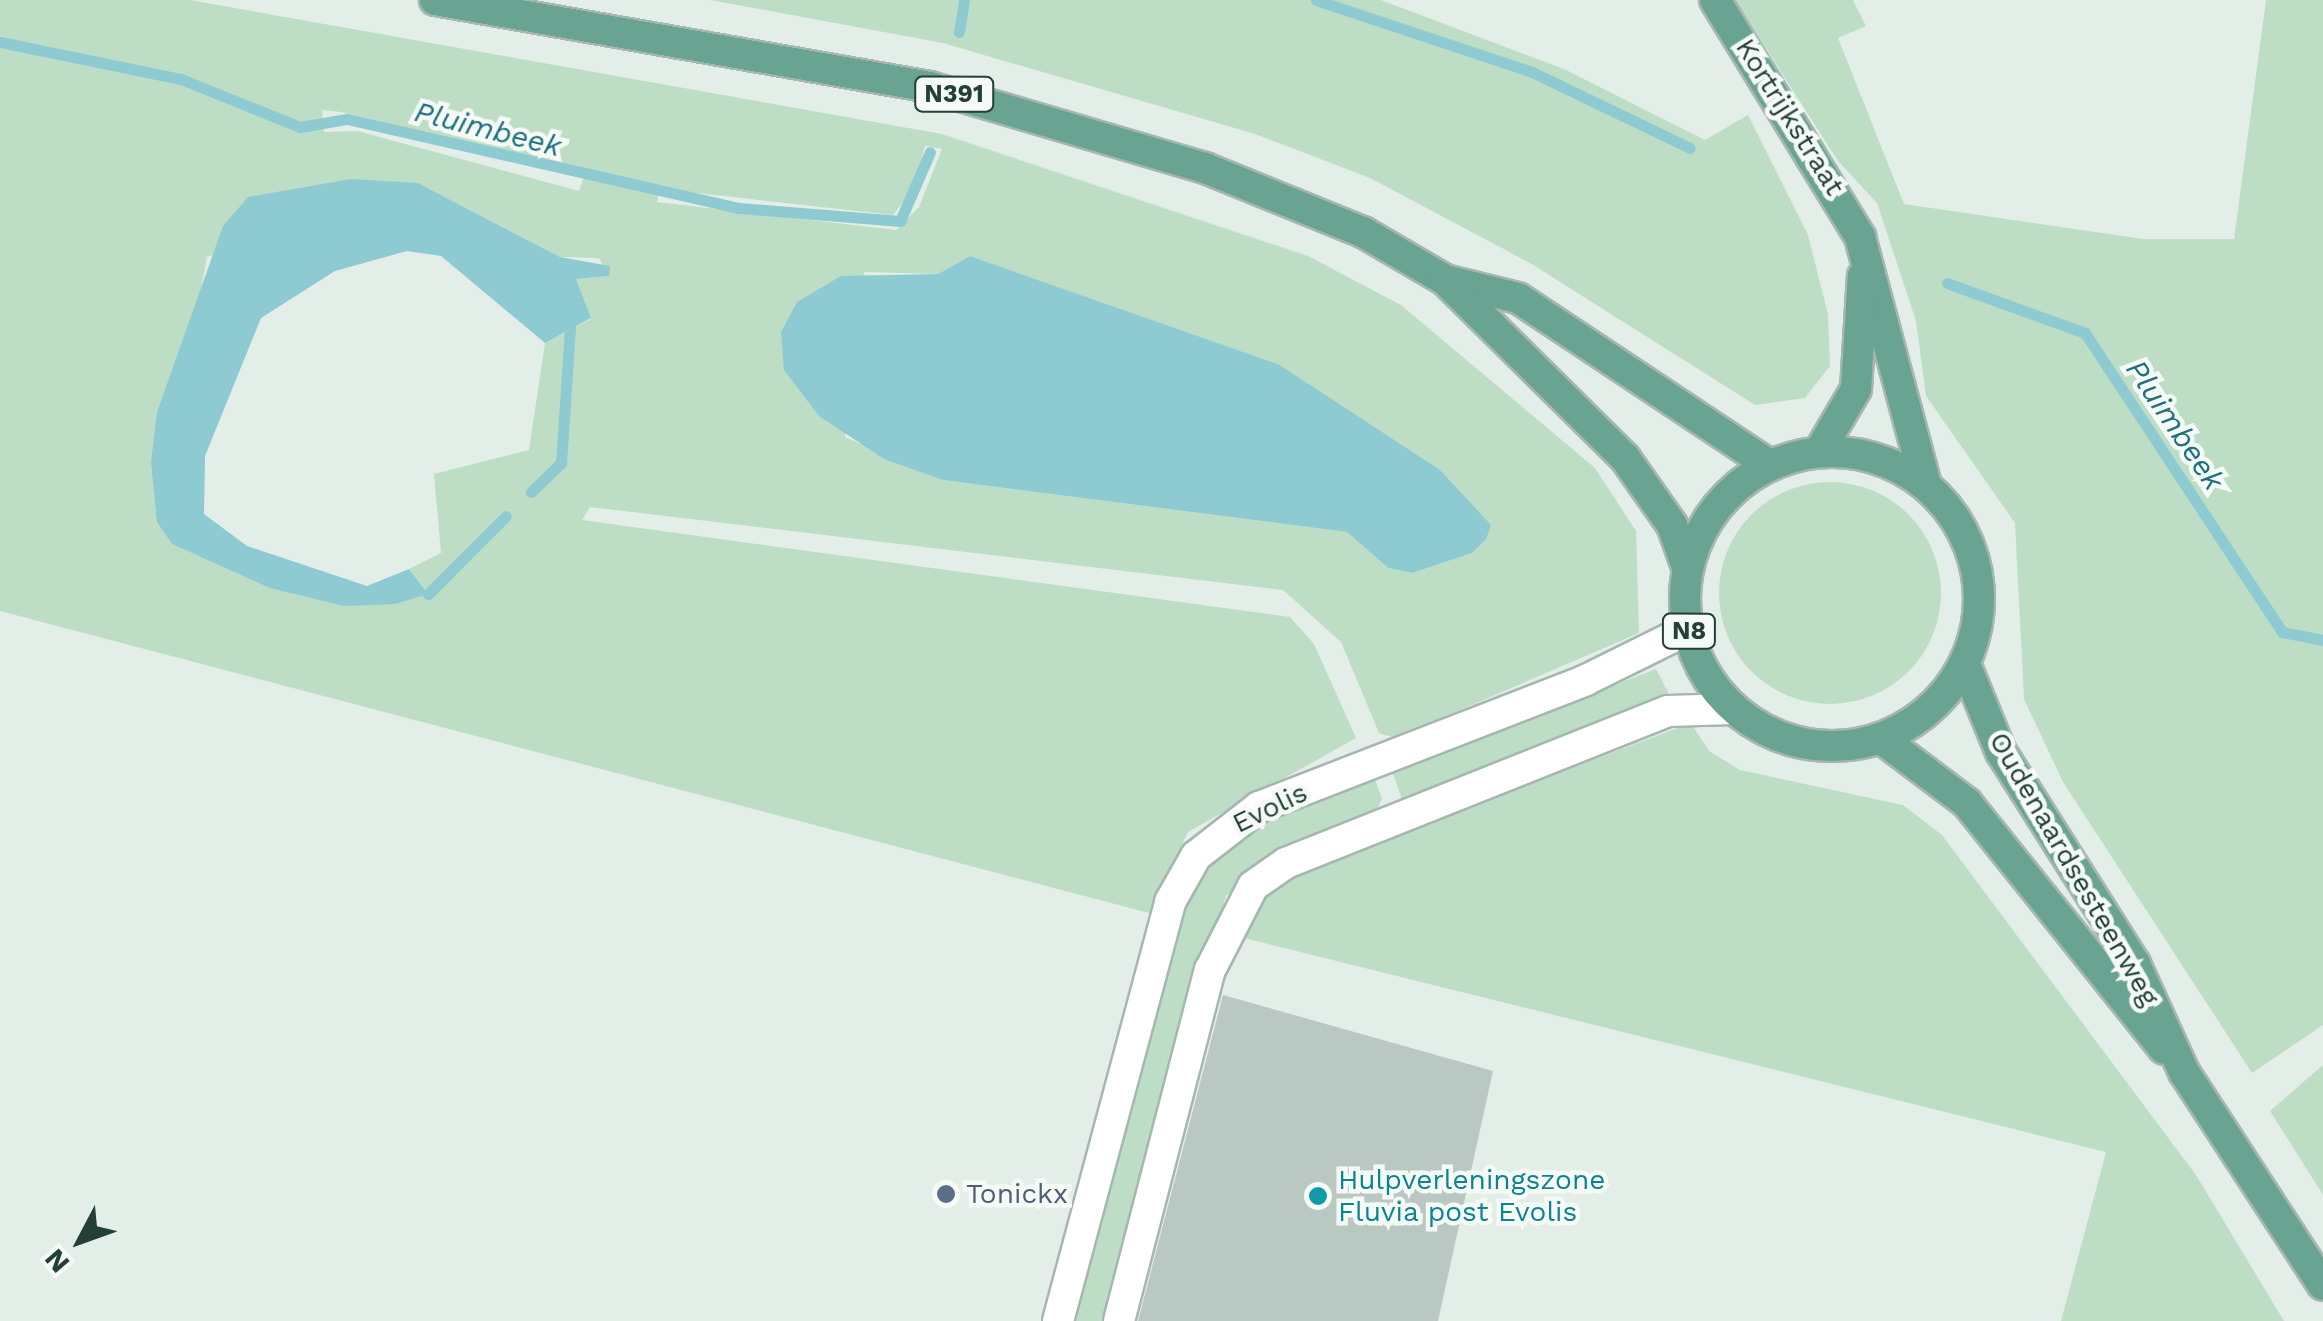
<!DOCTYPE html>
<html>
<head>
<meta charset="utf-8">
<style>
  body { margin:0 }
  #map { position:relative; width:2323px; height:1321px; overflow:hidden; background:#e4eee9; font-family:"Work Sans",sans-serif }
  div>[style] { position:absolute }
  .green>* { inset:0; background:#bddec5 }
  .round { border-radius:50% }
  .water>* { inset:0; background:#8dcad2 }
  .stream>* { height:11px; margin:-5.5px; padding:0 5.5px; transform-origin:5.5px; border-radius:5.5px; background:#8dcad2 }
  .building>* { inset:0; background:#b9c8c2 }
  .roads { filter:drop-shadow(2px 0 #a6b6b0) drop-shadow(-2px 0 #a6b6b0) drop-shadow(0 2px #a6b6b0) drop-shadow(0 -2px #a6b6b0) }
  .minor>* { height:30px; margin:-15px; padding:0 15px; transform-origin:15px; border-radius:15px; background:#fff }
  .major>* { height:30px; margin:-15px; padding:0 15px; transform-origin:15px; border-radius:15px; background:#69a392 }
  .major>.ring { margin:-15px; padding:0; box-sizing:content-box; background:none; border:30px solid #69a392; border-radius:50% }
  .dots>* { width:28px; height:28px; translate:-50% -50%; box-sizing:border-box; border:5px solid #f5faf7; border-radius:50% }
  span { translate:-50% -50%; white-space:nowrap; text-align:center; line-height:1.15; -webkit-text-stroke:9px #f5faf7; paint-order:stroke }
  .shield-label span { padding:2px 8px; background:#f5faf7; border:2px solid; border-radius:8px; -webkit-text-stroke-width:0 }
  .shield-label { font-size:25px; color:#233f37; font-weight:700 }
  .street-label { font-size:28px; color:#233f37 }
  .culture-label { font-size:28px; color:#0d838f }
  .left { translate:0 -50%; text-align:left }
  .service-label { font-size:28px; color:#4e5e75 }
  .water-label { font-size:30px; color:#1d707c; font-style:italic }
  .north { position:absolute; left:30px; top:1191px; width:100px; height:100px; -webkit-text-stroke:8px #f5faf7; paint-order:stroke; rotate:229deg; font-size:28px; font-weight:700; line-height:40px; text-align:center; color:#233f37 }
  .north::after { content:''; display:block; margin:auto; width:35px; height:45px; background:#233f37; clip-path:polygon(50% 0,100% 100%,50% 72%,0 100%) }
</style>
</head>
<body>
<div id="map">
  <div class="green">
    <div style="clip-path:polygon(evenodd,0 0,190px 0,942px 134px,1308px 256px,1401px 305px,1595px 468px,1636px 531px,1639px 633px,1395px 738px,1379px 733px,1341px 642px,1283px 590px,590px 507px,582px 520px,1290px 617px,1314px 644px,1356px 738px,1188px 832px,1149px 913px,0 611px,0 0,322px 110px,341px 112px,585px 174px,579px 191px,357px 131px,324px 132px,322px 110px,0 0,925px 146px,942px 149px,919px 207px,896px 230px,657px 202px,660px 189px,893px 215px,913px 189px,925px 146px,0 0,418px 183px,560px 257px,599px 258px,608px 276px,576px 279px,591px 319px,545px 343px,529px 450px,434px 474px,441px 553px,409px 569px,428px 594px,396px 604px,157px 522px,207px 257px,418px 183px,0 0,970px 256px,1278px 364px,1472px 553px,1414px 573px,1388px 568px,1347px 532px,943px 480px,845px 437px,864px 272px,938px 274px,970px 256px)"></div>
    <div style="clip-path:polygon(710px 0,1381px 0,1564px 69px,1705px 140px,1748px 115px,1808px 235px,1828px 314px,1830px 366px,1805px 398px,1755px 405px,1530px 263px,1370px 178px,1255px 134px,943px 43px)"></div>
    <div style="clip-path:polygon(1735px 0,1853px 0,1866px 26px,1838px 38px,1904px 204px,2143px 239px,2234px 239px,2266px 0,2323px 0,2323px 1025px,2252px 1073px,2063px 782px,2024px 699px,2015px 523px,1926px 396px,1916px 321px,1877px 203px,1838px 161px)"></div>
    <div class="round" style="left:1719px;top:482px;width:222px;height:222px"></div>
    <div style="clip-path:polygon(1656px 669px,1669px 694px,1403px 802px,1392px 771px)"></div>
    <div style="clip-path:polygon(1691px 723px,1709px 751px,1740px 770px,1903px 805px,1942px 835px,2196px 1175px,2284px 1321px,2061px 1321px,2106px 1152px,1236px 936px,1255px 903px,1320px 862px)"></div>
    <div style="clip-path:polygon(1374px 776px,1382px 799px,1375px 813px,1269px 856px,1226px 896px,1107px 1321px,1070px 1321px,1186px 894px,1221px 848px,1275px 814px)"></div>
    <div style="clip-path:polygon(2323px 1065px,2323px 1195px,2270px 1111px)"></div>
  </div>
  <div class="water">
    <div style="clip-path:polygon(351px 179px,418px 183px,560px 257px,610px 266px,609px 276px,576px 279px,591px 318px,545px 343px,441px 256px,407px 251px,335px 271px,261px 318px,205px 456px,204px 514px,247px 546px,367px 586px,409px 569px,428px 594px,396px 604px,344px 606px,270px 588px,172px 544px,157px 522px,151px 462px,157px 412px,223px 226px,248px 197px)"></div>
    <div style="clip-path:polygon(970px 256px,1278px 364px,1440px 470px,1491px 525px,1486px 539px,1472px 553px,1413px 573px,1388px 568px,1347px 532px,943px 480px,884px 459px,819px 416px,784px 370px,781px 332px,797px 302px,841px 276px,938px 274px)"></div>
  </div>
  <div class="stream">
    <div style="left:1316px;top:0;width:228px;rotate:18.4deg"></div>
    <div style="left:1532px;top:72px;width:175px;rotate:25.7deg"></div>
    <div style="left:959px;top:32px;width:32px;rotate:-81deg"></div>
    <div style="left:0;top:42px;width:185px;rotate:11.6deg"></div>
    <div style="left:181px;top:79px;width:128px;rotate:22deg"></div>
    <div style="left:300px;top:127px;width:48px;rotate:-9.7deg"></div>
    <div style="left:347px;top:119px;width:402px;rotate:12.8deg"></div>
    <div style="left:739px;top:208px;width:162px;rotate:4.6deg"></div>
    <div style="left:900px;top:221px;width:75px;rotate:-66.5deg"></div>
    <div style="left:1947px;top:283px;width:147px;rotate:19.9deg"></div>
    <div style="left:2085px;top:333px;width:358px;rotate:56.6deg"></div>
    <div style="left:2282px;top:632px;width:42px;rotate:11deg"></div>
    <div style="left:531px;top:492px;width:42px;rotate:-44deg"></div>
    <div style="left:561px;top:463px;width:149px;rotate:-86.2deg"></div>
    <div style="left:428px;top:594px;width:110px;rotate:-45deg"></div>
  </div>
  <div class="building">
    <div style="clip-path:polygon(1223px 995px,1493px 1071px,1438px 1321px,1138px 1321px)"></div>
  </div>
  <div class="roads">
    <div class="minor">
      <div style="left:1058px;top:1321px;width:434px;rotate:-75deg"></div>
      <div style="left:1170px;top:902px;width:53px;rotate:-60.5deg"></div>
      <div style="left:1196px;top:856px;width:80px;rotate:-37.9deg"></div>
      <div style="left:1259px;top:807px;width:351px;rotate:-21.2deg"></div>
      <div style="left:1586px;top:680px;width:115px;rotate:-26.3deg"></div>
      <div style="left:1119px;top:1321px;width:363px;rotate:-75.5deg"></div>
      <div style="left:1210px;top:970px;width:94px;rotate:-62.9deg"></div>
      <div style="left:1253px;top:886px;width:40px;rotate:-34.9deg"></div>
      <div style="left:1286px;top:863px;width:411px;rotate:-21.7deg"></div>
      <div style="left:1668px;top:711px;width:65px;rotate:-1.8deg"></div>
    </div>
    <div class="major">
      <div style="left:435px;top:0;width:503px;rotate:9.97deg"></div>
      <div style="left:930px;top:87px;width:287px;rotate:16.4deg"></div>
      <div style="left:1205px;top:168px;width:170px;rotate:22.1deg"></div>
      <div style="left:1363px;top:232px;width:95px;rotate:30.3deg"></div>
      <div style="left:1445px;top:280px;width:75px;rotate:13.9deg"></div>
      <div style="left:1518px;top:298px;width:301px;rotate:33.6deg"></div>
      <div style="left:1715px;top:0;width:278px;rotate:58.5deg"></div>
      <div style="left:1860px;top:237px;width:257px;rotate:75.1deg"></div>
      <div style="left:1445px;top:280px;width:253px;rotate:44.7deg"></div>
      <div style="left:1625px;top:458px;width:82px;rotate:55deg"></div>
      <div style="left:1672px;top:525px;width:45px;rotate:70.3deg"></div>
      <div class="ring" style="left:1685px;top:452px;width:264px;height:264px"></div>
      <div style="left:1819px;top:452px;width:73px;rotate:-59.6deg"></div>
      <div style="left:1856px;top:389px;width:113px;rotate:-86.5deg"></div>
      <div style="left:1965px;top:664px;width:95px;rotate:67.8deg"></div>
      <div style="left:2001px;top:752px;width:251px;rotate:57.7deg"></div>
      <div style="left:2135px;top:964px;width:119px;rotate:65.6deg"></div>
      <div style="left:2184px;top:1072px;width:254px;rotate:56.9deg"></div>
      <div style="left:1882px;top:739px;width:106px;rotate:37deg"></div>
      <div style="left:1967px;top:803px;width:315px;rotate:51.3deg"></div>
    </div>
  </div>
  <div class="dots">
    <div style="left:946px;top:1194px;background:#5c6f8a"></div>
    <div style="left:1318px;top:1196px;background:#0f9aa8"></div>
  </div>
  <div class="shield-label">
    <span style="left:954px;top:94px">N391</span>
    <span style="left:1689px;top:631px">N8</span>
  </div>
  <div class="street-label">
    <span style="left:1790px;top:117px;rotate:58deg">Kortrijkstraat</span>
    <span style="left:1270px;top:808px;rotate:-26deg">Evolis</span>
    <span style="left:2074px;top:869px;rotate:60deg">Oudenaardsesteenweg</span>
  </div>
  <div class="culture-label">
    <span class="left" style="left:1338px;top:1196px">Hulpverleningszone<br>Fluvia post Evolis</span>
  </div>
  <div class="service-label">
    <span class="left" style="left:966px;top:1194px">Tonickx</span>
  </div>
  <div class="water-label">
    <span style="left:488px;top:129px;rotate:14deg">Pluimbeek</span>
    <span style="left:2175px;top:425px;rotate:56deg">Pluimbeek</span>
  </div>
  <div class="north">N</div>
</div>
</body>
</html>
